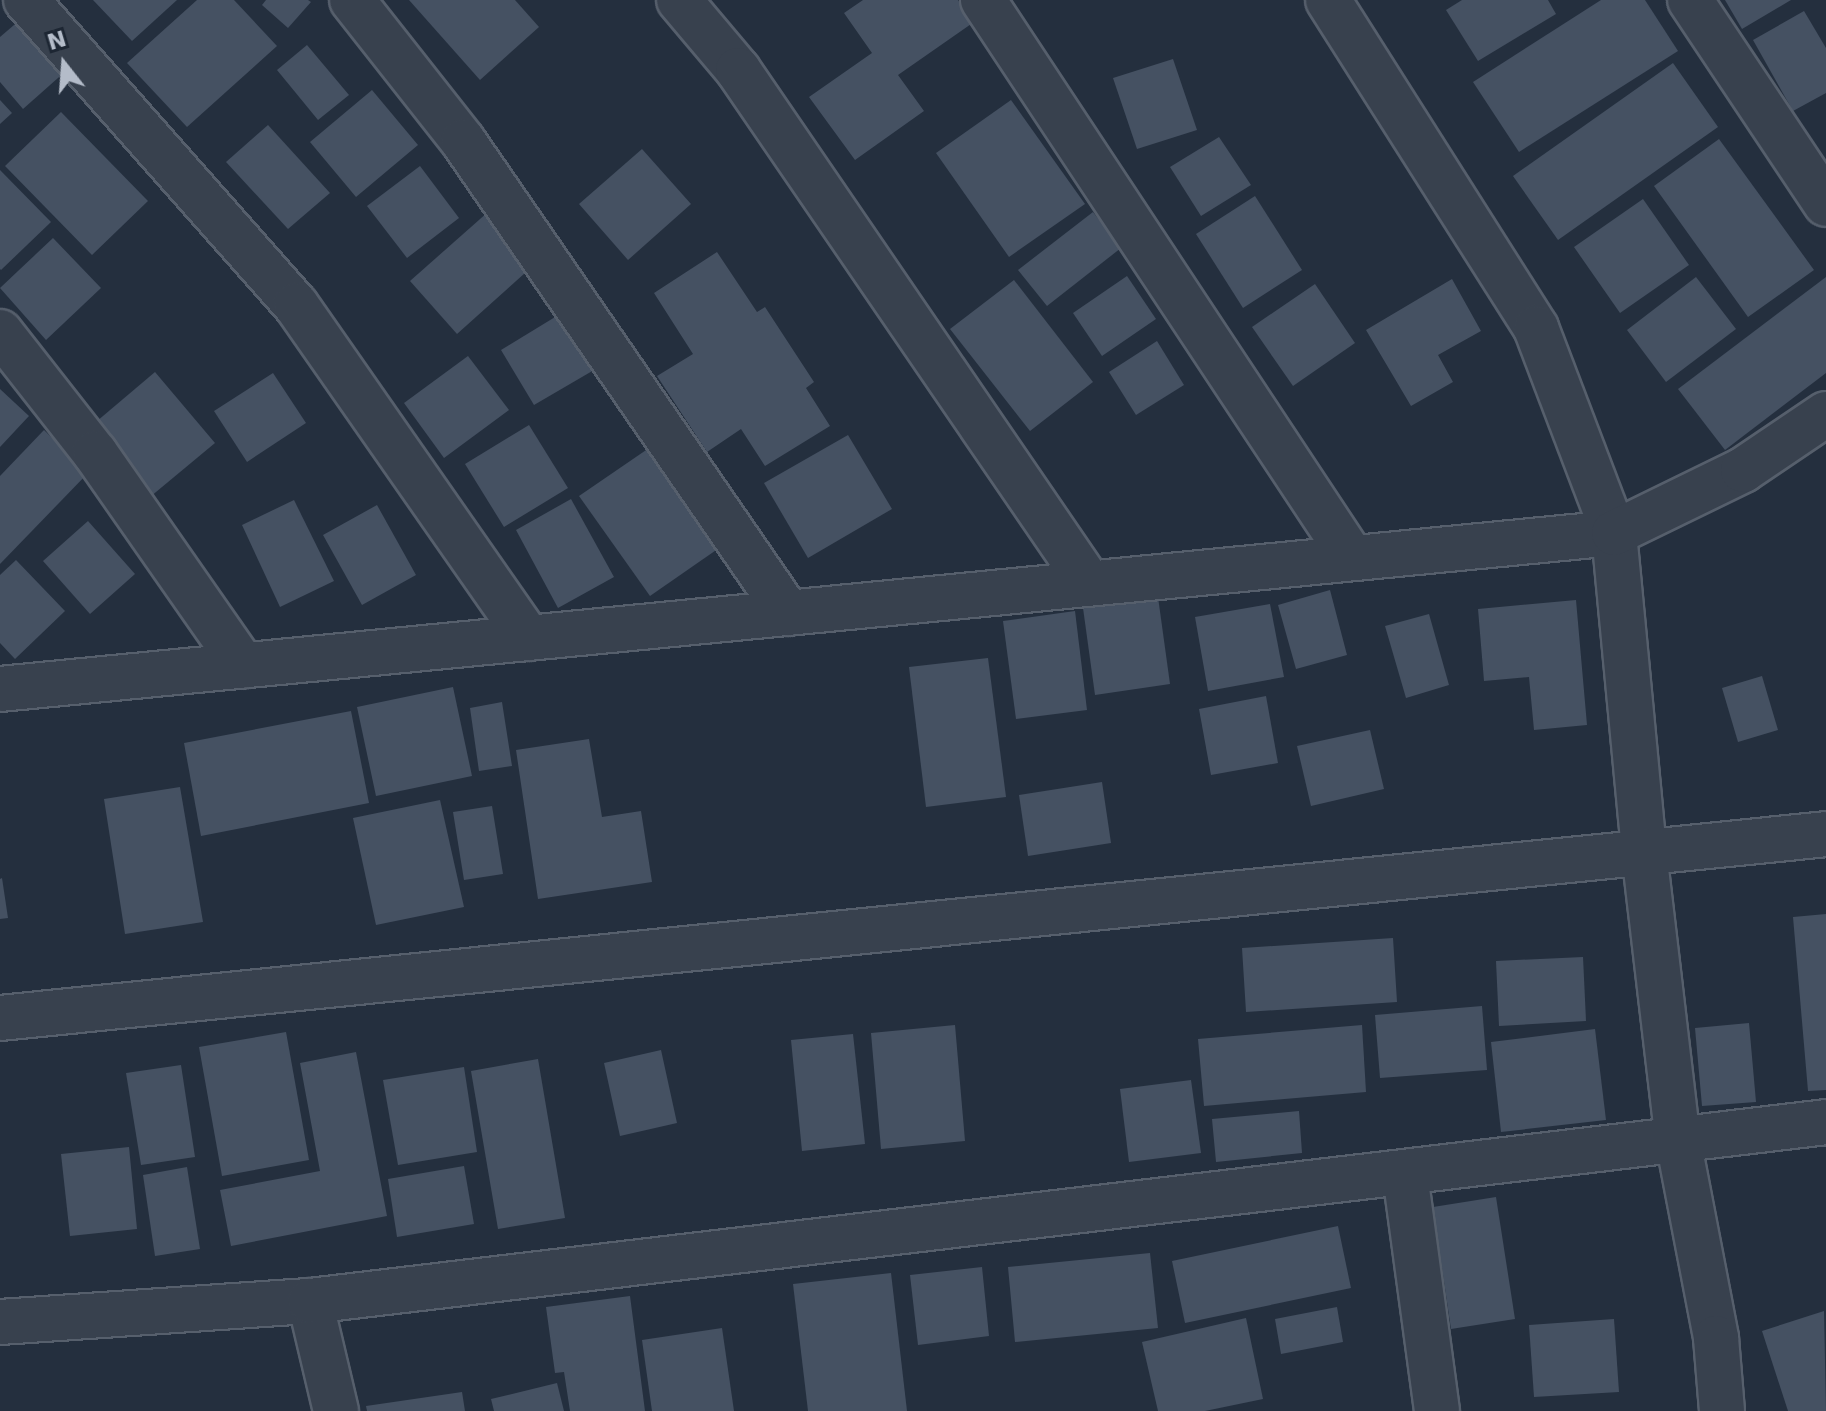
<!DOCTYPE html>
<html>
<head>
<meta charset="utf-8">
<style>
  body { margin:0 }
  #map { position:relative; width:1826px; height:1411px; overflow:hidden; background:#242f3e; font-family:"DejaVu Sans",sans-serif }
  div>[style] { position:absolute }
  .building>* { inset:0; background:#455162 }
  .roads { filter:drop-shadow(2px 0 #565f6c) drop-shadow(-2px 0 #565f6c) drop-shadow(0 2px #565f6c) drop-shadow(0 -2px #565f6c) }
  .minor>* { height:44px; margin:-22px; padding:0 22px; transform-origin:22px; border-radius:22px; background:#38414e }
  span { translate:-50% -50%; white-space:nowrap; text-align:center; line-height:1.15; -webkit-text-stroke:8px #1d2633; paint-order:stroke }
  .north { position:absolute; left:24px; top:24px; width:80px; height:80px; -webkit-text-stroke:6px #1d2633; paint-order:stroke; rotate:343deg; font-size:22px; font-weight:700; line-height:32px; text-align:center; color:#b4bcc9 }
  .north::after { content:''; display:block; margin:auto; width:28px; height:36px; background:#b4bcc9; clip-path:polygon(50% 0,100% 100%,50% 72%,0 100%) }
</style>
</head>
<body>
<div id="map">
  <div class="building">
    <div style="clip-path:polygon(93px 0,177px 0,132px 41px)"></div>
    <div style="clip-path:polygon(197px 0,234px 0,277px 46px,187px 127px,127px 63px)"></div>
    <div style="clip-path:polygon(266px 0,308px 0,311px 2px,288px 28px,262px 5px)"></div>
    <div style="clip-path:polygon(409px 0,515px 0,539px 27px,480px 80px)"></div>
    <div style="clip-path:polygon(863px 0,958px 0,974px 22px,898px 75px,924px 111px,855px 160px,809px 97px,872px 53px,844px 13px)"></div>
    <div style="clip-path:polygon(1462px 0,1548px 0,1556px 14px,1478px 61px,1446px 10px)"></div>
    <div style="clip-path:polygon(1601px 0,1645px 0,1678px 51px,1519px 152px,1473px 82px)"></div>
    <div style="clip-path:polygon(1725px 0,1791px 0,1742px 29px)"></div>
    <div style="clip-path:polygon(1804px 11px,1826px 48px,1826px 93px,1793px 111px,1753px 40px)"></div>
    <div style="clip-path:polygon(21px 19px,67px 70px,23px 109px,0 82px,0 37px)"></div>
    <div style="clip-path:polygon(307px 45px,349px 95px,318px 120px,277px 70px)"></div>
    <div style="clip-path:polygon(1173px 59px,1197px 130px,1137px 149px,1113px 78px)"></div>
    <div style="clip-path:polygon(1673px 63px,1718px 127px,1558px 240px,1513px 176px)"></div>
    <div style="clip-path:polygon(372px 90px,418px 145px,356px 197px,310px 142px)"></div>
    <div style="clip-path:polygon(0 100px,12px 113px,0 124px)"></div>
    <div style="clip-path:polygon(1011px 100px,1085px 204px,1009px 257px,936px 153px)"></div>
    <div style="clip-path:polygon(61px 112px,148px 201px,92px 255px,5px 166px)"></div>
    <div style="clip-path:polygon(268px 125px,330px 193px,288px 229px,226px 162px)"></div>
    <div style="clip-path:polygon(1219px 137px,1251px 185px,1201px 216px,1170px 167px)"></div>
    <div style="clip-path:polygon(1719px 139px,1814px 270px,1748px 317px,1654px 186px)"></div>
    <div style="clip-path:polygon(642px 149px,691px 204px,628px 260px,579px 204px)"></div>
    <div style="clip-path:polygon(420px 166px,459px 218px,407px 258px,367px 206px)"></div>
    <div style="clip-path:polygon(0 170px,51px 222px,1px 270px,0 269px)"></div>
    <div style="clip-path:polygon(1255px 196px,1302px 270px,1243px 308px,1196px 234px)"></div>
    <div style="clip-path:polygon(1643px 199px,1689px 265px,1620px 313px,1574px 247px)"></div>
    <div style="clip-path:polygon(488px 212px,535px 264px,457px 334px,410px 281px)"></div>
    <div style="clip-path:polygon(1093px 212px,1121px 248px,1047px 306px,1018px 270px)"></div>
    <div style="clip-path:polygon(53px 238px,101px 288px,46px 340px,0 288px)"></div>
    <div style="clip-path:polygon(717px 252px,757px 312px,765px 307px,814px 382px,806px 388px,830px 426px,765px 466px,741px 429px,707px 452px,657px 376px,693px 354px,654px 293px)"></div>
    <div style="clip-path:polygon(1127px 276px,1156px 319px,1102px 356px,1073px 313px)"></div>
    <div style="clip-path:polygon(1696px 277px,1736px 329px,1666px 382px,1627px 330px)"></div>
    <div style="clip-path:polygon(1826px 277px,1826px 373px,1725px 450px,1678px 389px)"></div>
    <div style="clip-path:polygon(1452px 279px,1481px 331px,1438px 355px,1453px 382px,1411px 406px,1366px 330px)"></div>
    <div style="clip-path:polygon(1014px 280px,1093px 382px,1030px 431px,950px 329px)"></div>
    <div style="clip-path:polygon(1315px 284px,1355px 343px,1293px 386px,1252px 327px)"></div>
    <div style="clip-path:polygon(560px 314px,594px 370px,534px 405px,501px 350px)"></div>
    <div style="clip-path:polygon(1157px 341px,1184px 385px,1136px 415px,1109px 372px)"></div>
    <div style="clip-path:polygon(468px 356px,509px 410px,444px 458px,404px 403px)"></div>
    <div style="clip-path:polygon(155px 372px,215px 443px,150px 497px,90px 427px)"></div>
    <div style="clip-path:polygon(273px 373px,306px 423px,247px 462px,214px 411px)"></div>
    <div style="clip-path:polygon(0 389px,29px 416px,0 447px)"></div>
    <div style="clip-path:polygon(529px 425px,568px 488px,504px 527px,465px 464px)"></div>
    <div style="clip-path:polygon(44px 430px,88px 473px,0 564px,0 476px)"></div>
    <div style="clip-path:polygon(848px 435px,892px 509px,808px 558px,764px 483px)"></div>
    <div style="clip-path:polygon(652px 446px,722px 546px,650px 596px,579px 496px)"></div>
    <div style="clip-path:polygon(571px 499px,614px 577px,558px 608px,516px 530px)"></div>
    <div style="clip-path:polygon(294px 500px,334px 581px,280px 607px,242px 525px)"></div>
    <div style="clip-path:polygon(377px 505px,416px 575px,362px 605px,323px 535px)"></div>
    <div style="clip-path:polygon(88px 521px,135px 574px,90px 614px,43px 561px)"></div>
    <div style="clip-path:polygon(16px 560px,65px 611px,15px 659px,0 643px,0 575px)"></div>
    <div style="clip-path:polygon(1330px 590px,1347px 655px,1296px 669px,1278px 605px)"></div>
    <div style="clip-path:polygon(1158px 597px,1170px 684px,1095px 695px,1083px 608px)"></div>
    <div style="clip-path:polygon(1576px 600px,1587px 725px,1534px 730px,1529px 677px,1484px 681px,1478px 609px)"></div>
    <div style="clip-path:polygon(1270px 604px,1284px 677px,1208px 691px,1195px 617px)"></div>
    <div style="clip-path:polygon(1075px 611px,1087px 710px,1016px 719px,1003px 621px)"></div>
    <div style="clip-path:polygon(1429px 614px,1449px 685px,1406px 698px,1385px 626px)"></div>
    <div style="clip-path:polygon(988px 658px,1006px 797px,926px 807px,909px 667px)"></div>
    <div style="clip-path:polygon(1762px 676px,1778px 730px,1738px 742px,1722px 688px)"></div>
    <div style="clip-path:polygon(453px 687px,472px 776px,376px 796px,357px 707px)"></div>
    <div style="clip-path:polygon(1266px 696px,1278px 763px,1211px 775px,1199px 709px)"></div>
    <div style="clip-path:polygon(502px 702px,512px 766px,479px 771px,470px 708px)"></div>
    <div style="clip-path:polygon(351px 711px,369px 803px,201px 836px,184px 743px)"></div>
    <div style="clip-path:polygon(1370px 730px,1384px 789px,1311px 806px,1297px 746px)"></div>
    <div style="clip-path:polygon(589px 739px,602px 817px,641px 811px,652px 882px,538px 899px,516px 750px)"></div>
    <div style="clip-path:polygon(1102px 782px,1111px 843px,1028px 856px,1019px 795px)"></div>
    <div style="clip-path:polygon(180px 787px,203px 922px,125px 934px,104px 799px)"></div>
    <div style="clip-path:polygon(440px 800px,464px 907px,376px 925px,353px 818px)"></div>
    <div style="clip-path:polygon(492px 806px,503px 874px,464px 880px,453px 812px)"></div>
    <div style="clip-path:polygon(2px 878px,8px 918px,0 919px,0 879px)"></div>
    <div style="clip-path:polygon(1826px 914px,1826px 1090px,1808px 1091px,1793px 917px)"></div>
    <div style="clip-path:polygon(1393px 938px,1397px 1002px,1246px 1012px,1242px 948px)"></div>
    <div style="clip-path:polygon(1583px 957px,1586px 1021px,1499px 1026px,1496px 961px)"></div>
    <div style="clip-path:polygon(1482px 1006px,1487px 1070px,1380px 1078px,1375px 1015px)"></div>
    <div style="clip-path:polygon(1749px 1023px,1756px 1102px,1702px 1106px,1695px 1028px)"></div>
    <div style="clip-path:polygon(955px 1025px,965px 1141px,881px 1149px,871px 1033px)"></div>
    <div style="clip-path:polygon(1362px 1025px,1366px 1092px,1204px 1106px,1198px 1039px)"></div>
    <div style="clip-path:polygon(1595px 1029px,1606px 1120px,1501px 1132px,1491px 1042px)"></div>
    <div style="clip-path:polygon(286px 1032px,309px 1160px,222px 1176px,199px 1047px)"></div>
    <div style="clip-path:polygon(853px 1034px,865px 1144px,802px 1151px,791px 1040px)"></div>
    <div style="clip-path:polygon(661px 1050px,677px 1123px,620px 1136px,604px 1063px)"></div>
    <div style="clip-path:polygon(356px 1052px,387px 1216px,231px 1246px,220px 1190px,320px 1171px,300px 1063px)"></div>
    <div style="clip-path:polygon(538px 1059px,565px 1218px,498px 1229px,471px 1071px)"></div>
    <div style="clip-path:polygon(181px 1065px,195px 1157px,141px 1165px,126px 1073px)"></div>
    <div style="clip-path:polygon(464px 1067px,477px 1152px,398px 1165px,383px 1080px)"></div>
    <div style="clip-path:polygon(1191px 1080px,1201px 1153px,1129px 1162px,1120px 1089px)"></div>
    <div style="clip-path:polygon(1299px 1111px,1302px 1153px,1216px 1162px,1212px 1119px)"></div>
    <div style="clip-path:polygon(129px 1147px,137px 1229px,70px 1236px,61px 1154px)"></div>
    <div style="clip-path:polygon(464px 1166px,474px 1224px,397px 1237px,388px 1179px)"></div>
    <div style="clip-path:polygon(187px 1167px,200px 1249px,155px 1256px,143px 1175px)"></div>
    <div style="clip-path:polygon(1496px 1197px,1515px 1319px,1451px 1329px,1433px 1207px)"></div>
    <div style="clip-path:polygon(1338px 1226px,1351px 1288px,1185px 1323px,1172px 1261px)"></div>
    <div style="clip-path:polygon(1150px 1253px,1158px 1328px,1015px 1342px,1008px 1267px)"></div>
    <div style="clip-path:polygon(982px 1267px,989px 1336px,918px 1345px,910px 1275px)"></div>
    <div style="clip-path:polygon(891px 1273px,907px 1411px,808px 1411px,793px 1284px)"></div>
    <div style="clip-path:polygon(630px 1296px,645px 1411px,570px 1411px,564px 1372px,555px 1373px,546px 1307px)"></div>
    <div style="clip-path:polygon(1337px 1307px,1343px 1342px,1281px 1354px,1275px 1319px)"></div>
    <div style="clip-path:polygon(1824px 1311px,1826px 1411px,1788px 1411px,1762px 1331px)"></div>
    <div style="clip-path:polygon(1246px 1318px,1263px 1399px,1205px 1411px,1158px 1411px,1142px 1342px)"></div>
    <div style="clip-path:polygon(1614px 1319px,1619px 1392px,1534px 1397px,1529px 1325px)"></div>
    <div style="clip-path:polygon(722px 1328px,734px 1411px,652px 1411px,642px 1340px)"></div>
    <div style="clip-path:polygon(557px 1383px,564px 1411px,494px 1411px,491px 1399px)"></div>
    <div style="clip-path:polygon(462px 1392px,465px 1411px,367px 1411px,366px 1406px)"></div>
  </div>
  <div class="roads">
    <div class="minor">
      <div style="left:26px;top:0;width:407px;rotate:48.5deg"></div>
      <div style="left:296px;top:305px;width:406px;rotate:55.1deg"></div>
      <div style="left:352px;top:0;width:179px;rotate:51.8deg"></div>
      <div style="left:463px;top:141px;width:573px;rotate:55.45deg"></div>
      <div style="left:679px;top:0;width:92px;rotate:49.9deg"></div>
      <div style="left:738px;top:70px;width:622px;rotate:55.62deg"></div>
      <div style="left:983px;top:0;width:669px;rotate:56.52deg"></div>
      <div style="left:1328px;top:0;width:388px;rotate:57.6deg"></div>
      <div style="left:1536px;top:328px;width:219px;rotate:69.2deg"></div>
      <div style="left:1614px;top:533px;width:320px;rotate:84.6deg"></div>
      <div style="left:1644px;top:852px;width:290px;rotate:83.3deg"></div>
      <div style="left:1678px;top:1140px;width:202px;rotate:79.1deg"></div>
      <div style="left:1716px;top:1338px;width:73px;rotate:85.3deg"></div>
      <div style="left:1690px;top:0;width:245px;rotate:56.3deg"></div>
      <div style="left:0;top:332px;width:154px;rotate:51.9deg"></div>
      <div style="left:95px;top:453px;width:259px;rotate:55.1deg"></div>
      <div style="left:0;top:689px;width:1622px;rotate:-5.52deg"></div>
      <div style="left:1614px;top:533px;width:144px;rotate:-26deg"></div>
      <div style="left:1743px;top:470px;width:100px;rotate:-34deg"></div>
      <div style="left:0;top:1018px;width:1835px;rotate:-5.75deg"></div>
      <div style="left:1405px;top:1174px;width:239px;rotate:82.3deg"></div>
      <div style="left:310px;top:1301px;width:113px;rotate:76.7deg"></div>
      <div style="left:0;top:1322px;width:311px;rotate:-3.9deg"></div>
      <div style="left:310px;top:1301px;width:1527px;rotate:-6.73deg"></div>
    </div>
  </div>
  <div class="north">N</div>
</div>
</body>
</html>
